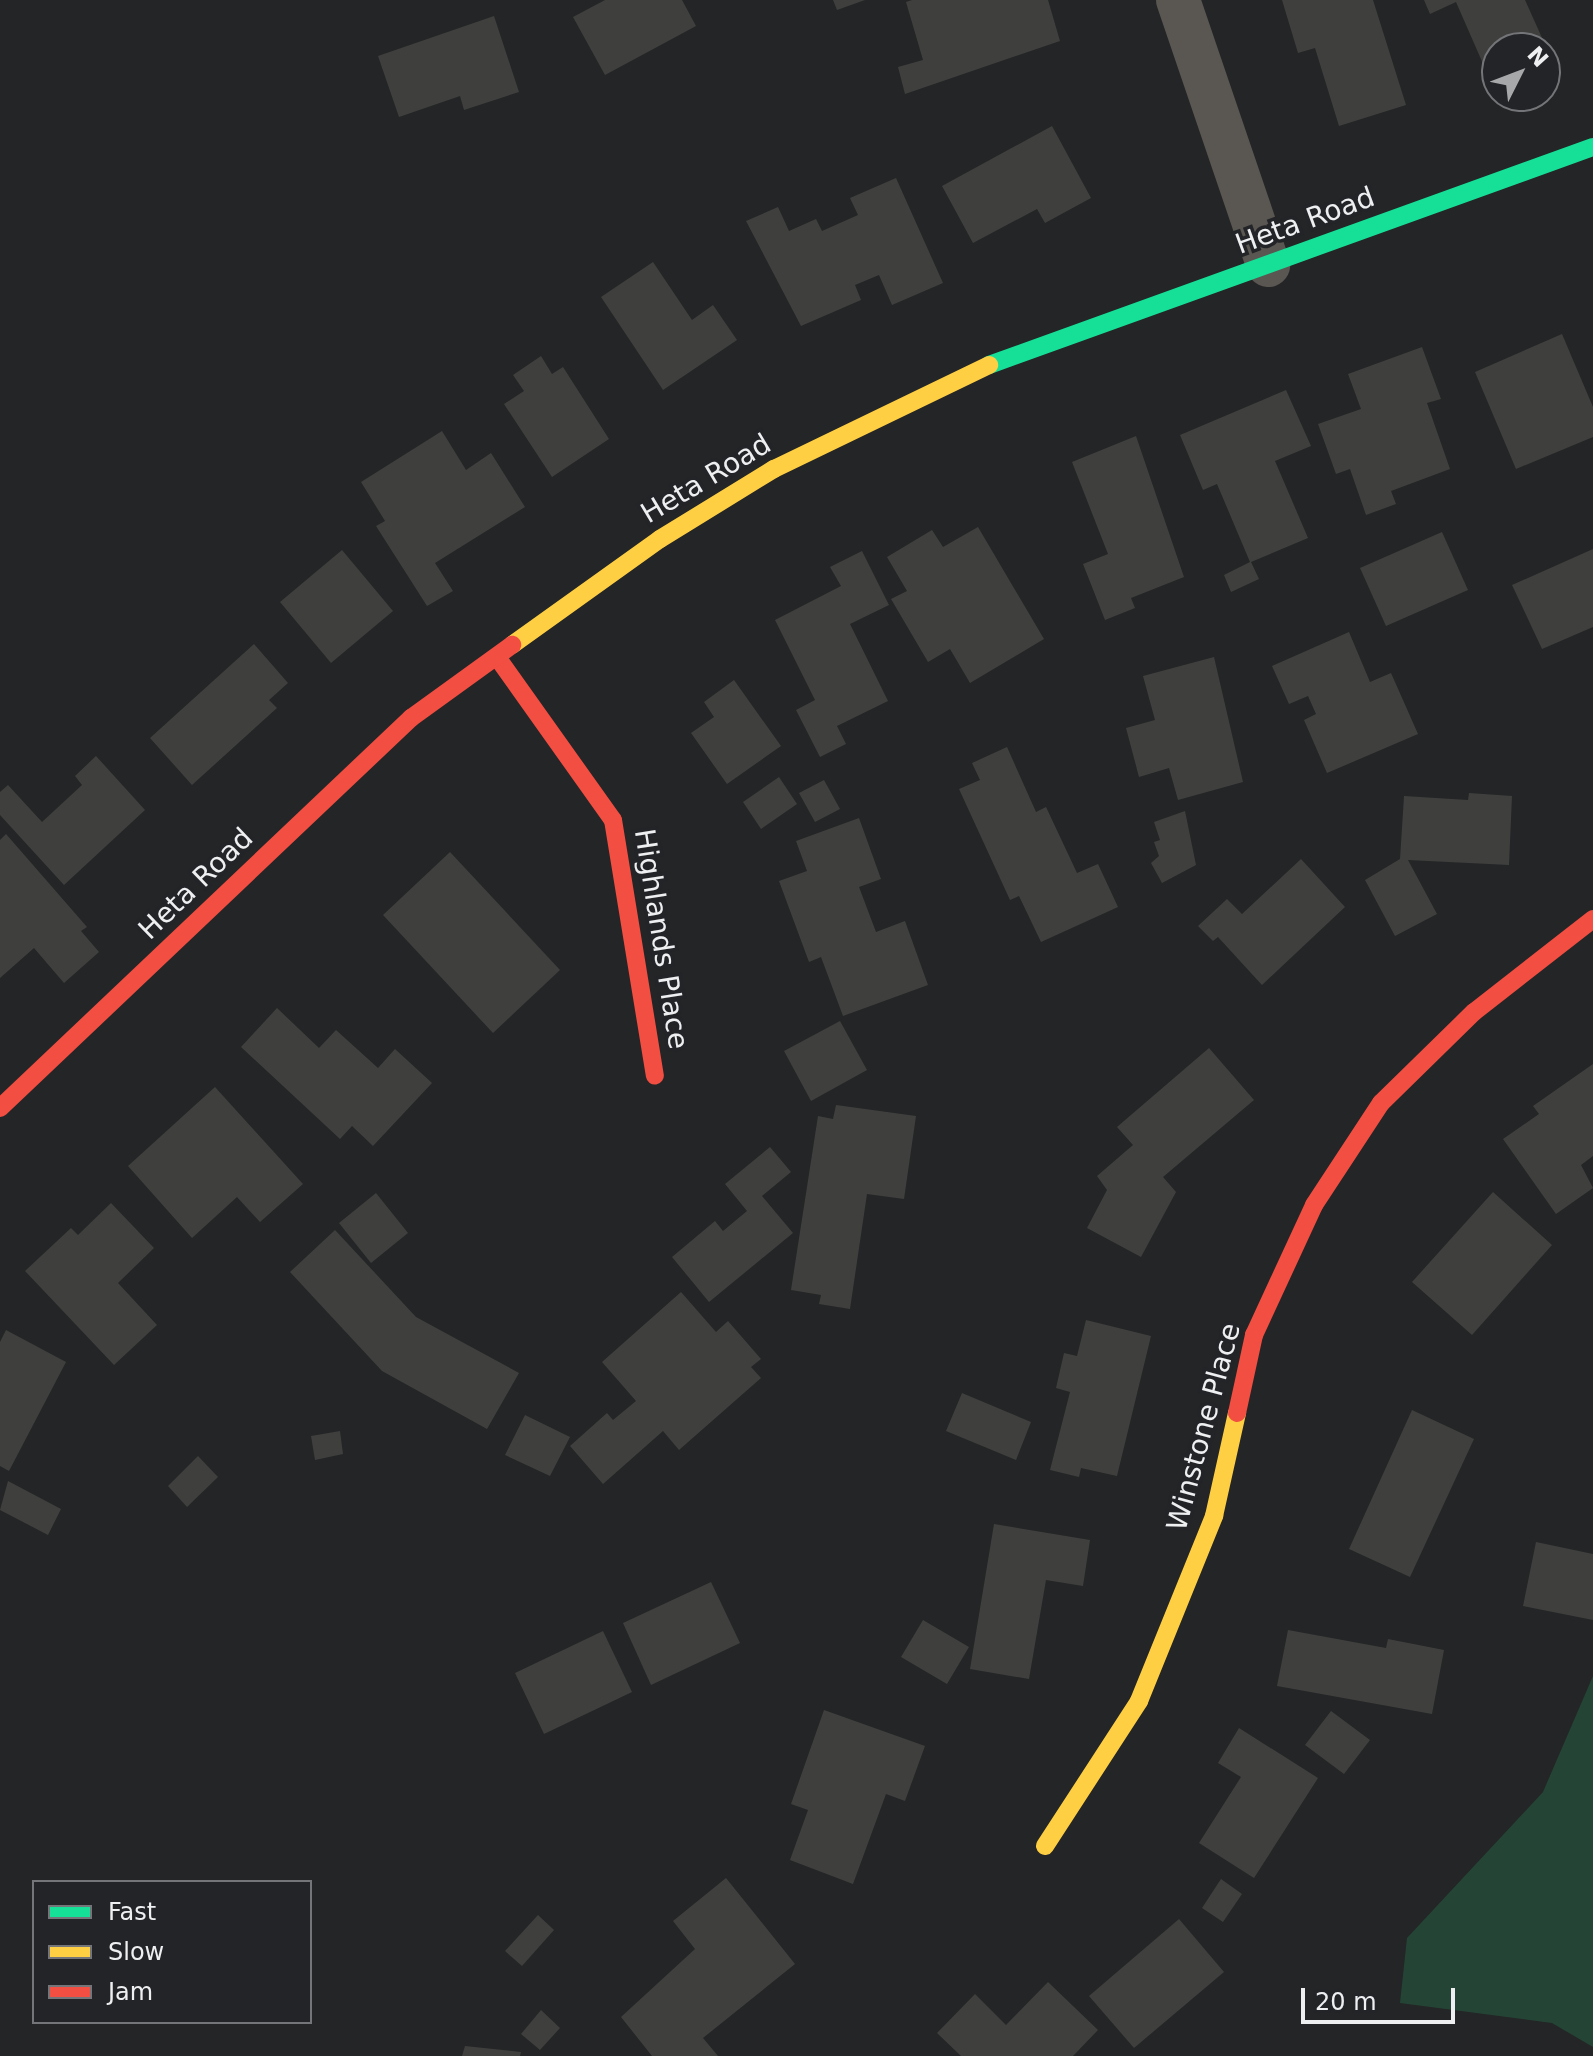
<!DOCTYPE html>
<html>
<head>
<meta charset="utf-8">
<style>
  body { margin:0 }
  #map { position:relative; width:1593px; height:2056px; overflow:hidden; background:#242526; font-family:"DejaVu Sans",sans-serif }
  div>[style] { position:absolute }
  .green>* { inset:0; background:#244536 }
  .building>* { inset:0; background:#3f3f3e }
  .street>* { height:44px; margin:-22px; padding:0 22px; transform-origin:22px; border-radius:22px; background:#5a5651 }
  .fast>* { height:18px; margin:-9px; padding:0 9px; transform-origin:9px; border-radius:9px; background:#16e098 }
  .slow>* { height:18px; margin:-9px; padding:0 9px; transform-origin:9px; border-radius:9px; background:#ffcf43 }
  .jam>* { height:18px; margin:-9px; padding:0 9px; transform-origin:9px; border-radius:9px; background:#f24e42 }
  span { translate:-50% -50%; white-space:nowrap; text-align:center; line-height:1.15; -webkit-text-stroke:7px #232427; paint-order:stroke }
  .street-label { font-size:28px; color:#eeeff1 }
  .legend { position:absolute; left:32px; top:1880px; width:280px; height:144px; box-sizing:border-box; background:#232427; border:2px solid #747578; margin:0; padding:10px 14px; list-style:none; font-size:24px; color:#eeeff1 }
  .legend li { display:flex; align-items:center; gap:16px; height:40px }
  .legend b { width:40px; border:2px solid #747578 }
  .north { position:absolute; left:1481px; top:32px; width:80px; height:80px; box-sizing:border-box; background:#232427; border:2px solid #747578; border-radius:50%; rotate:48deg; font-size:22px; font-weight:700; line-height:32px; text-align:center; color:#eeeff1 }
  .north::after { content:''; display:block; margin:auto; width:28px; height:36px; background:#a7a8aa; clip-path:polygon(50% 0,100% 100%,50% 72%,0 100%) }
  .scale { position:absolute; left:1301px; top:1988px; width:154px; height:36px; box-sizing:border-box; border:4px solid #eeeff1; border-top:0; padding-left:10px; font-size:24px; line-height:28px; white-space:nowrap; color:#eeeff1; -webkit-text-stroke:6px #232427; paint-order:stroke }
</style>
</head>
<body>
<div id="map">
  <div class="green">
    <div style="clip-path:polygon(1593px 1676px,1593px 2047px,1552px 2023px,1400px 2003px,1407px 1938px,1543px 1792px)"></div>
  </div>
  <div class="building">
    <div style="clip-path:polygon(605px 0,682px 0,696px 26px,605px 75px,573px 17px)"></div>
    <div style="clip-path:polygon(833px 0,865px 0,837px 10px)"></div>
    <div style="clip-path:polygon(912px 0,1048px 0,1060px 41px,905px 94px,898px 67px,923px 60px,906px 2px)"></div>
    <div style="clip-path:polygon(1282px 0,1373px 0,1406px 105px,1339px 126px,1315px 48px,1298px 53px)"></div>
    <div style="clip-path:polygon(1424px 0,1525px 0,1543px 40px,1497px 48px,1497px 60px,1484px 66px,1456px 2px,1430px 14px)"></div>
    <div style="clip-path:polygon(494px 16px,519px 92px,464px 110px,460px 96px,399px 117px,378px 56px)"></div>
    <div style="clip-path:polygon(1052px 126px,1091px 198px,1045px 223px,1037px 209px,973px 243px,942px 186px)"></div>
    <div style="clip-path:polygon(896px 178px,943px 283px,892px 305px,879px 275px,855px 285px,861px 300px,801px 326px,746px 221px,778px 207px,789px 231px,816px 219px,822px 231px,858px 215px,850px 198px)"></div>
    <div style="clip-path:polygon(653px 262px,692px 320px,713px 305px,737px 340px,663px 390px,601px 297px)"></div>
    <div style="clip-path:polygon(1562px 334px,1593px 407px,1593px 437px,1516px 469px,1475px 372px)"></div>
    <div style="clip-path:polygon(1422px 347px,1441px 399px,1427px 403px,1450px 469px,1391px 491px,1396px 504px,1366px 515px,1350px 469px,1336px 474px,1318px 424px,1361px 409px,1348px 374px)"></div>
    <div style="clip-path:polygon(541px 356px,552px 374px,563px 367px,609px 439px,552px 477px,504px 404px,524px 391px,513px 375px)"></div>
    <div style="clip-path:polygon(1286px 390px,1311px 446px,1275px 461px,1308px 538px,1251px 562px,1259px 579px,1231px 592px,1224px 575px,1250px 562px,1217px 484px,1203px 490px,1180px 435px)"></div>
    <div style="clip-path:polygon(442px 431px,466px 470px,491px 453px,525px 507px,435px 563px,453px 591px,427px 606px,376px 526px,385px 521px,361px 482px)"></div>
    <div style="clip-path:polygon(1136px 436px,1184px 577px,1131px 598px,1135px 608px,1105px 620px,1083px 564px,1108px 554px,1072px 462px)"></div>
    <div style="clip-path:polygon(978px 527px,1044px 639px,970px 683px,950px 649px,928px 662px,891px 599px,907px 591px,887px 557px,932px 530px,943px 547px)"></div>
    <div style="clip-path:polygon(1442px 532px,1468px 590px,1386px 626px,1360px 568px)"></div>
    <div style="clip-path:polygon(1593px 549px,1593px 627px,1542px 649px,1512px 585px)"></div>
    <div style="clip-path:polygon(342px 550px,393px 611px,331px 663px,280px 602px)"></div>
    <div style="clip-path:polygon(862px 551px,889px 605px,850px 624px,888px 701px,837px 726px,846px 744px,820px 757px,796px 710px,815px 700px,775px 620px,841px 586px,830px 567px)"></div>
    <div style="clip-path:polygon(1349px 632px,1370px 682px,1391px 673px,1418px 734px,1327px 773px,1304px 720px,1316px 714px,1308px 696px,1289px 704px,1272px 666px)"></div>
    <div style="clip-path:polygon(254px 644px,288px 683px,269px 700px,277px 708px,192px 785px,150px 738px)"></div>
    <div style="clip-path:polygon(1214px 657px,1243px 782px,1178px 800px,1169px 768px,1139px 777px,1126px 728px,1155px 720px,1143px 676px)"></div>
    <div style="clip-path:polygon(734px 680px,781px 746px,727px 784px,691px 733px,714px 717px,704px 702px)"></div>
    <div style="clip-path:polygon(1007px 747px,1036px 812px,1046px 807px,1077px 873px,1098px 864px,1118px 907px,1041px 942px,1019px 896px,1010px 900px,959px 789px,980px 780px,972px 763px)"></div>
    <div style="clip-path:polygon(96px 756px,145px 810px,64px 885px,0 815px,0 792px,8px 785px,42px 822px,82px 785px,75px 776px)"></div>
    <div style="clip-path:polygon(779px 777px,797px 804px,761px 829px,743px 802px)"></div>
    <div style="clip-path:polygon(824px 780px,840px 809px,815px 822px,799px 793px)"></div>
    <div style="clip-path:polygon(1469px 793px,1512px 796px,1509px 865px,1408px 860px,1437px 914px,1395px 936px,1365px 880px,1400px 859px,1404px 796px,1468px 800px)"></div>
    <div style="clip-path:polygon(1185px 811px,1196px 865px,1162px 883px,1151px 863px,1159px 856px,1154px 842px,1160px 840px,1154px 822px)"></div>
    <div style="clip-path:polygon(859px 818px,881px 879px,859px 887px,876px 932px,905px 921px,928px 985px,843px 1016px,821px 957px,809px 962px,779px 881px,807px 871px,796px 841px)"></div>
    <div style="clip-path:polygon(6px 834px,87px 927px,81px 931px,99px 952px,64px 983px,34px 948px,0 978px,0 840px)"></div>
    <div style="clip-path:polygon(450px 852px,560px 970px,493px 1033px,383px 915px)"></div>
    <div style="clip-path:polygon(1301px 859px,1345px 907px,1262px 985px,1218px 937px,1213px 941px,1198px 926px,1227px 899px,1242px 914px)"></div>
    <div style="clip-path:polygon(277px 1008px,319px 1048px,336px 1030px,378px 1068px,395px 1049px,432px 1083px,373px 1146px,352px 1126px,340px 1139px,241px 1047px)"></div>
    <div style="clip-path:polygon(840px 1021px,867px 1070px,811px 1101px,784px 1051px)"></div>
    <div style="clip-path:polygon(1209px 1048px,1254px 1100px,1163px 1177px,1176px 1192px,1141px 1257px,1087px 1228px,1107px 1190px,1097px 1176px,1133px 1145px,1117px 1127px)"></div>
    <div style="clip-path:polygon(1593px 1064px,1593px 1156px,1581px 1165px,1593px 1188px,1556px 1214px,1503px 1139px,1539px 1114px,1533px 1106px)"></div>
    <div style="clip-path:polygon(215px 1087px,303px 1184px,260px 1222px,237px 1197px,192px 1238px,128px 1166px)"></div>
    <div style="clip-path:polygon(836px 1105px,916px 1116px,904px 1199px,867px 1194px,850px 1309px,819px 1304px,821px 1295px,791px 1290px,818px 1116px,833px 1119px)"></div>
    <div style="clip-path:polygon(770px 1147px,791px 1172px,762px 1196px,793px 1233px,709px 1302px,672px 1257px,715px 1221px,723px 1231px,747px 1211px,725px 1184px)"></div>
    <div style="clip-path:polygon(1493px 1192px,1552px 1245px,1472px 1335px,1412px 1282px)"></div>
    <div style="clip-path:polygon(376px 1193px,408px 1233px,371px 1263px,339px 1223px)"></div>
    <div style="clip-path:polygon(111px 1203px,154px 1248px,118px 1283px,157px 1325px,114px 1365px,25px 1271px,71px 1228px,78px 1235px)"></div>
    <div style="clip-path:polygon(335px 1230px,416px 1317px,519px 1373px,487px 1429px,382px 1371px,290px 1272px)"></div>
    <div style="clip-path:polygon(681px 1292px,716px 1332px,728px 1321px,761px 1359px,751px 1367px,761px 1378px,679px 1450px,663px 1431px,603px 1484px,570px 1446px,607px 1413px,613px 1420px,636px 1401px,602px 1362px)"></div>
    <div style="clip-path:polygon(1086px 1320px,1151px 1336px,1117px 1476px,1081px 1468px,1079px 1477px,1050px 1470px,1070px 1392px,1056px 1388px,1064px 1353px,1077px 1356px)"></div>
    <div style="clip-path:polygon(6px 1330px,66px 1362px,9px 1471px,0 1466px,0 1342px)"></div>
    <div style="clip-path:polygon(962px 1393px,1031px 1422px,1016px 1460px,946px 1431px)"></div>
    <div style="clip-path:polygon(1412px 1410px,1474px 1439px,1410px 1577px,1349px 1549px)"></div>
    <div style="clip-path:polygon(525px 1415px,570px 1437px,550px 1476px,505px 1455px)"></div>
    <div style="clip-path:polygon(340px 1431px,343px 1454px,315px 1460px,311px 1436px)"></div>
    <div style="clip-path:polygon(198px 1456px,218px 1477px,187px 1507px,168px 1486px)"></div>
    <div style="clip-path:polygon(8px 1481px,61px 1509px,48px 1535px,0 1510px)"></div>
    <div style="clip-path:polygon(994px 1524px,1090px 1540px,1083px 1586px,1046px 1580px,1029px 1679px,970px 1669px)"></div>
    <div style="clip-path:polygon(1536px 1542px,1593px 1554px,1593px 1620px,1523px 1606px)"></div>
    <div style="clip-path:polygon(711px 1582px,740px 1643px,651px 1685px,623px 1623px)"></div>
    <div style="clip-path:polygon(923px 1620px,969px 1647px,947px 1684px,901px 1657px)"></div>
    <div style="clip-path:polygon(1288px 1630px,1386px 1648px,1388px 1639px,1444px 1650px,1432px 1714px,1277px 1686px)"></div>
    <div style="clip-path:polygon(603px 1631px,632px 1692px,544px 1734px,515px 1673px)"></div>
    <div style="clip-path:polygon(824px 1710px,925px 1746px,905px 1801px,886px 1794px,853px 1884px,790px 1860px,808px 1810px,791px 1804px)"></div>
    <div style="clip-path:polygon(1331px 1711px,1370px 1740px,1344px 1774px,1305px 1745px)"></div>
    <div style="clip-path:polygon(1239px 1728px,1318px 1778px,1254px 1878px,1199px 1843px,1241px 1777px,1218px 1763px)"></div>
    <div style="clip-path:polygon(726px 1878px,795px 1964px,703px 2038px,718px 2056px,652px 2056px,621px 2017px,695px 1949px,673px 1921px)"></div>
    <div style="clip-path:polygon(1221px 1879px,1242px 1894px,1223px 1922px,1202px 1908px)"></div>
    <div style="clip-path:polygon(538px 1915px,554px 1930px,522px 1966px,505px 1951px)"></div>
    <div style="clip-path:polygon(1179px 1919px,1224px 1972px,1134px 2048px,1089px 1996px)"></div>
    <div style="clip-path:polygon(1048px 1982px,1098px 2030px,1073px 2056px,961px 2056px,937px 2033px,975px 1994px,1006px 2025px)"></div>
    <div style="clip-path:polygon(541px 2010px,560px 2028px,540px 2050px,521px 2034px)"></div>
    <div style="clip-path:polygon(465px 2046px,521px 2052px,520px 2056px,462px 2056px)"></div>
  </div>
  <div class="street">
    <div style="left:1178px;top:0;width:280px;rotate:71.2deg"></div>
  </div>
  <div class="fast">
    <div style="left:989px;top:365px;width:642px;rotate:-19.85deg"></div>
  </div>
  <div class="slow">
    <div style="left:512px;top:645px;width:182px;rotate:-35.6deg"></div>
    <div style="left:660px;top:539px;width:134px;rotate:-31.6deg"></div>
    <div style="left:774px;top:469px;width:239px;rotate:-25.8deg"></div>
    <div style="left:1045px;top:1846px;width:173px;rotate:-57deg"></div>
    <div style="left:1139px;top:1701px;width:200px;rotate:-67.9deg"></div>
    <div style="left:1214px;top:1516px;width:106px;rotate:-77.4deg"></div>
  </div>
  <div class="jam">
    <div style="left:497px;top:657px;width:200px;rotate:54.6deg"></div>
    <div style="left:613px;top:820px;width:259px;rotate:80.7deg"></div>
    <div style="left:0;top:1108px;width:567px;rotate:-43.5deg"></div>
    <div style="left:411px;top:718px;width:125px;rotate:-35.9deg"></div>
    <div style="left:1237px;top:1413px;width:80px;rotate:-77.7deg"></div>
    <div style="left:1254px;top:1335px;width:143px;rotate:-65.2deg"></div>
    <div style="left:1314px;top:1205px;width:122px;rotate:-56.7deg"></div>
    <div style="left:1381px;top:1103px;width:130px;rotate:-44.4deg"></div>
    <div style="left:1474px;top:1012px;width:151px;rotate:-38deg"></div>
  </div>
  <div class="street-label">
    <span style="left:1305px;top:221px;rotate:-20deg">Heta Road</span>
    <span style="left:706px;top:479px;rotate:-31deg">Heta Road</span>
    <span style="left:196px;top:884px;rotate:-44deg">Heta Road</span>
    <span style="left:661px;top:939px;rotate:81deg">Highlands Place</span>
    <span style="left:1204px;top:1427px;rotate:-75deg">Winstone Place</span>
  </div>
  <ul class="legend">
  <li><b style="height:10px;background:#16e098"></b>Fast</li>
  <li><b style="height:10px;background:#ffcf43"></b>Slow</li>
  <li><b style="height:10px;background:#f24e42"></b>Jam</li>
  </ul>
  <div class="north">N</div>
  <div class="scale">20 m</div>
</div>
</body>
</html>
